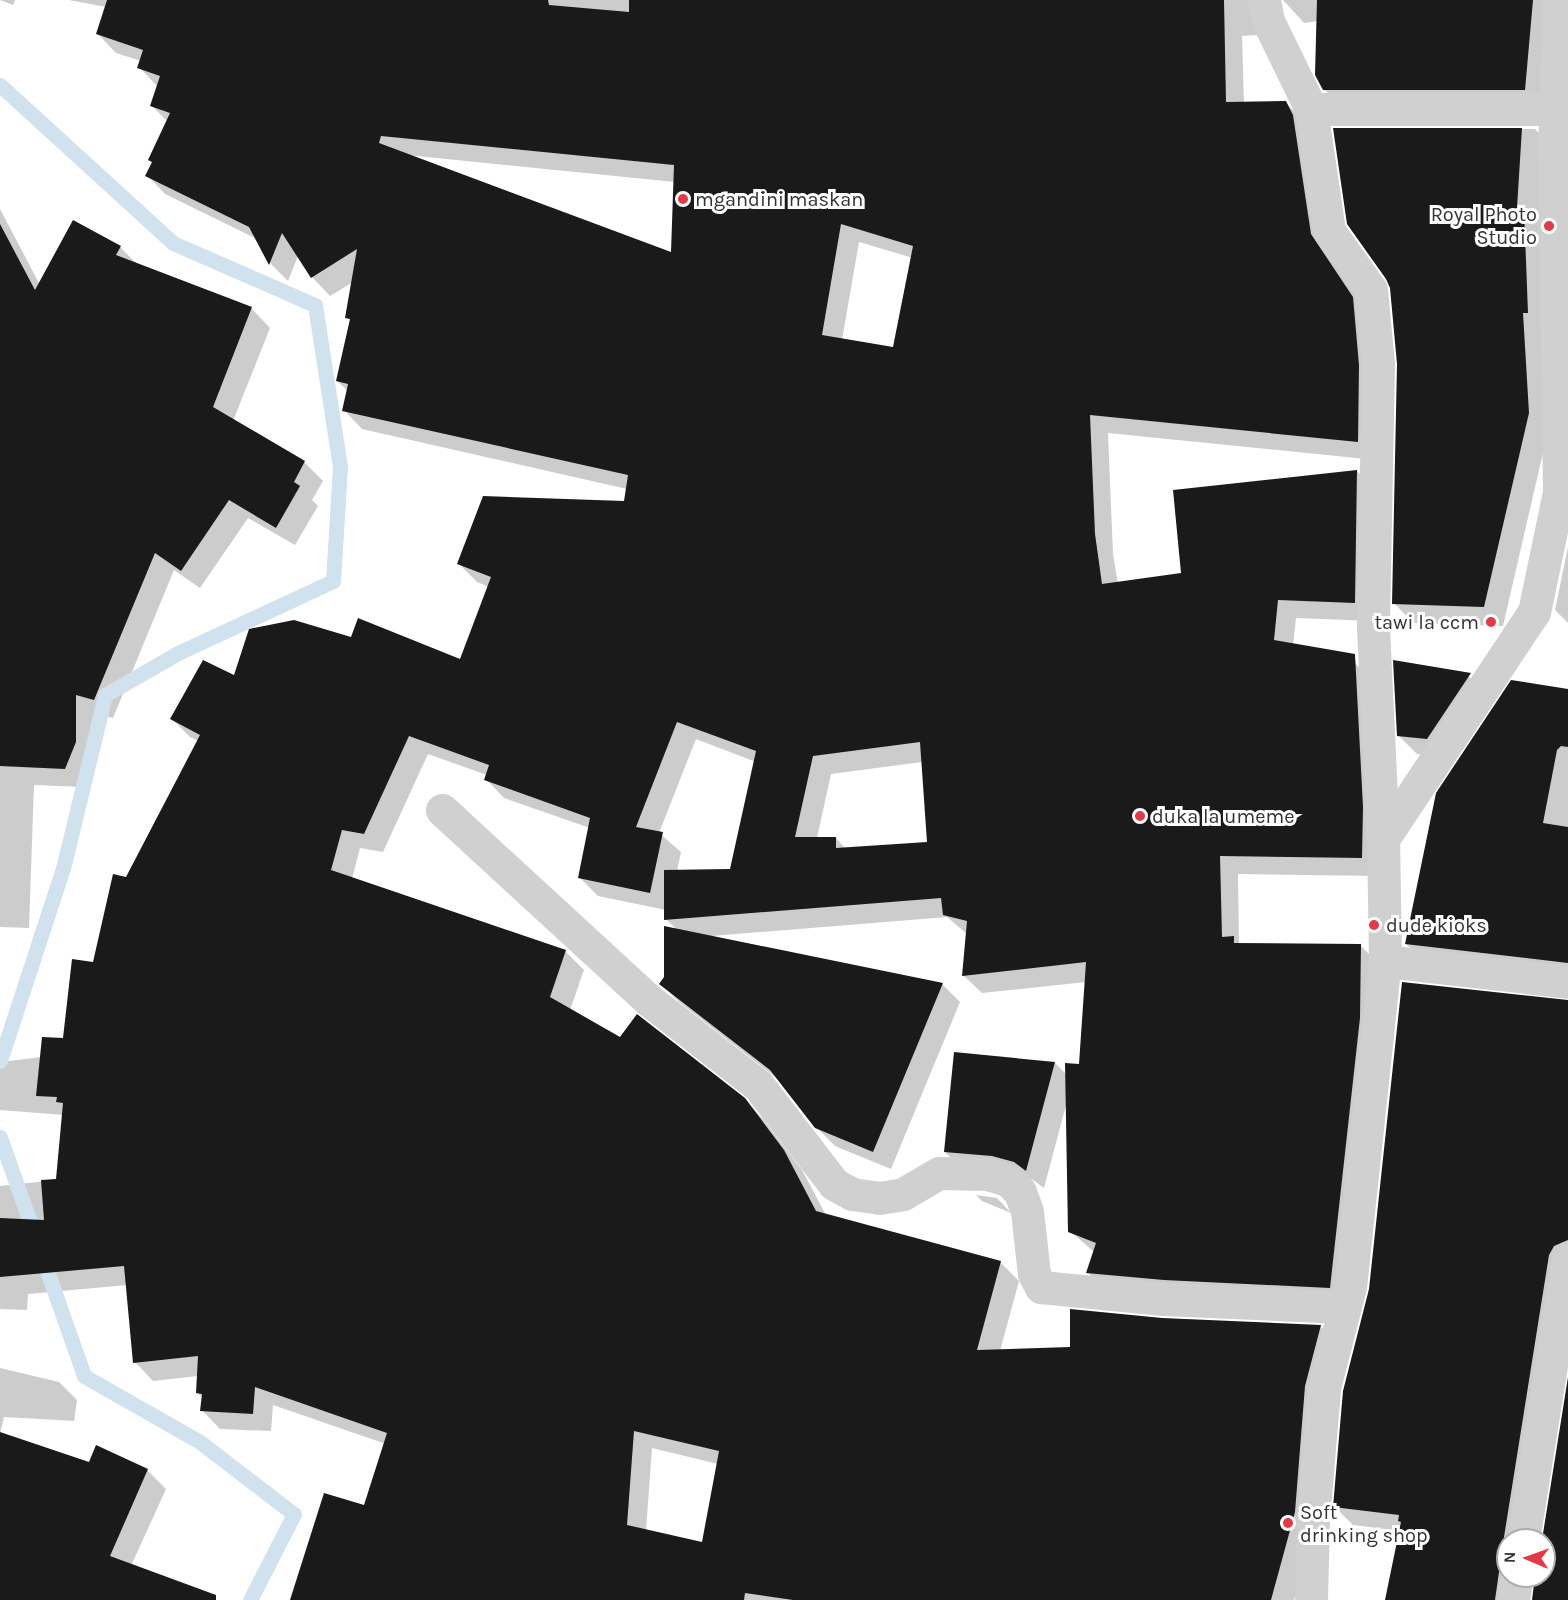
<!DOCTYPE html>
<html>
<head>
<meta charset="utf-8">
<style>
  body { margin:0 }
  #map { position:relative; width:1568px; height:1600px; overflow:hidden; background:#fff; font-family:Karla,sans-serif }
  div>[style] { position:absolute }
  .shadow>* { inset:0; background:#0003 }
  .stream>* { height:15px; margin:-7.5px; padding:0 7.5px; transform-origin:7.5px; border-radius:7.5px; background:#cfe2ee }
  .building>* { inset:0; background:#1a1a1a }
  .minor>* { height:33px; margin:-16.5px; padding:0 16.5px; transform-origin:16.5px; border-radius:16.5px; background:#d0d0d0 }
  .dots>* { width:16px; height:16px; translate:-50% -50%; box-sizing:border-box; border:3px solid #fff; border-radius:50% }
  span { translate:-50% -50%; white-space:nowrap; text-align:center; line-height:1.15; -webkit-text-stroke:6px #fff; paint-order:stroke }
  .poi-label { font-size:20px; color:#333 }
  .left { translate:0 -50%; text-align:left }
  .right { translate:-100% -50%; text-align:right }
  .north { position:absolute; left:1496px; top:1528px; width:60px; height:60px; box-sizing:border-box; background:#fff; border:2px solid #adadad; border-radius:50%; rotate:272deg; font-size:16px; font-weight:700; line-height:24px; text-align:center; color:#333 }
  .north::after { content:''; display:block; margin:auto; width:21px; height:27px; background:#e63946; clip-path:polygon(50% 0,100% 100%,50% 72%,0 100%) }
</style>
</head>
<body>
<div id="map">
  <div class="shadow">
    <div style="clip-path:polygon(0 0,15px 0,13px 5px)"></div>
    <div style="clip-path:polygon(evenodd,69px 0,1279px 0,1257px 35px,1242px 36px,1244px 104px,1286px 103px,1305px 122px,1371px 317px,1376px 460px,1108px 433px,1113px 554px,1118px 584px,1183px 574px,1357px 471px,1375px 490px,1373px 621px,1296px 618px,1292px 656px,1355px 663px,1374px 682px,1380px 876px,1238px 874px,1239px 944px,1360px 945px,1379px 964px,1349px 1306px,1106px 1291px,1087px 1272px,1094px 1252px,1070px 1231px,1066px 1105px,1044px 1188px,1033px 1180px,1012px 1174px,963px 1170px,945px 1152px,955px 1053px,1055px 1063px,1067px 1075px,1080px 1066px,1086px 982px,982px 993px,963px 975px,967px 934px,947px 917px,711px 936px,942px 984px,960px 1002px,891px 1169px,835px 1146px,816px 1127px,779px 1080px,679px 1002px,661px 984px,666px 977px,676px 929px,666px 919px,666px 910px,598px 896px,580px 878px,590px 828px,504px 798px,486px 779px,487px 775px,428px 754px,383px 852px,360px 848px,352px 879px,565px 951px,584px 970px,570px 1010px,621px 1038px,744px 1099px,763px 1119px,802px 1170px,826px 1215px,1001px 1263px,1019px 1281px,1000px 1351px,1072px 1348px,1162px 1319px,1320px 1326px,1339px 1345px,1313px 1531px,1294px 1600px,733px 1600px,718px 1464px,652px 1448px,646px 1531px,697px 1600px,291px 1600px,365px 1507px,386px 1444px,273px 1405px,271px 1431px,220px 1429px,202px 1410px,203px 1398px,197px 1393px,198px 1376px,153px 1381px,135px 1362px,128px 1285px,28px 1294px,27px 1310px,0 1309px,0 1186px,57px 1180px,64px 1115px,0 1110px,0 1062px,42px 1057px,64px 1040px,93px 964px,199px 741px,190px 737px,172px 719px,235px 677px,352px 639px,460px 661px,489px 587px,477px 582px,459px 564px,626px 502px,627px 489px,362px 429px,344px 410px,348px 391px,337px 381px,351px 321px,347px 317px,353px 282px,330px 296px,312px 277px,298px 256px,288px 281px,271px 264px,257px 239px,165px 194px,147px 175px,153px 163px,149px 160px,168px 122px,151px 105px,158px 87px,139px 67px,141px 61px,116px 53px,98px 34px,106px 7px,69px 0,407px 155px,675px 182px,672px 255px,407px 155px,69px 0,859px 242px,913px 258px,895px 349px,842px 340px,859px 242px,69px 0,696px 739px,756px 762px,732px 871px,677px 871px,681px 852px,659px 833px,696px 739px,69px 0,922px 762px,928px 843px,846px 849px,836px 838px,817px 838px,831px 774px,922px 762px)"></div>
    <div style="clip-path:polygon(1283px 0,1568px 0,1555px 108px,1343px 108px,1324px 89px,1318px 21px,1304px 23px)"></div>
    <div style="clip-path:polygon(1334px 129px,1535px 129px,1555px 149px,1557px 392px,1503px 626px,1413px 623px,1394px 603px,1398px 364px,1391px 288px)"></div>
    <div style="clip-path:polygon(0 209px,40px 285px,120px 247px,139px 266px,252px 309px,270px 328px,233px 421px,304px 462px,323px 481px,312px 500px,318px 506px,295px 545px,248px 518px,200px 588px,174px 570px,113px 718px,94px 713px,95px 761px,84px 787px,34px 785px,29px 928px,0 927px)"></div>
    <div style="clip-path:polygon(1568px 547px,1568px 623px,1555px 610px)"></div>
    <div style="clip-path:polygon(1395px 668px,1469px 677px,1487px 694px,1445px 757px,1417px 754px,1398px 735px)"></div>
    <div style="clip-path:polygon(1568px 691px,1568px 979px,1425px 962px,1406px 944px)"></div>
    <div style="clip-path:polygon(1568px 1002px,1568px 1273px,1508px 1540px,1508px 1576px,1535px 1577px,1521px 1582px,1515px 1600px,1386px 1600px,1401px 1531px,1353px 1525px,1334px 1506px)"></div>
    <div style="clip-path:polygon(976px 1195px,997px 1198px,1011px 1213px,982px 1201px)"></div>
    <div style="clip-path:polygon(0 1368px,59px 1382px,77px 1400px,74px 1421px,4px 1417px,0 1434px,90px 1464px,97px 1447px,148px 1471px,166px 1489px,131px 1566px,168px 1600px,0 1600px)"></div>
  </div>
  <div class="stream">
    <div style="left:0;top:85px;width:234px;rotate:42.4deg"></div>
    <div style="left:173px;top:243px;width:155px;rotate:23.6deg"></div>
    <div style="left:315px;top:305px;width:164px;rotate:81.2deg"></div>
    <div style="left:340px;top:467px;width:114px;rotate:93.5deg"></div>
    <div style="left:333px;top:581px;width:171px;rotate:155.1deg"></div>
    <div style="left:178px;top:653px;width:84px;rotate:150.1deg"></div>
    <div style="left:105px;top:695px;width:178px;rotate:103.6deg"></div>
    <div style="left:63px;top:868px;width:203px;rotate:108.1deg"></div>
    <div style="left:0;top:1137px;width:253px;rotate:70.6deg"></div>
    <div style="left:84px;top:1376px;width:133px;rotate:29.6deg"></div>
    <div style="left:200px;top:1442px;width:118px;rotate:37.5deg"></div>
    <div style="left:294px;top:1514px;width:97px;rotate:117.1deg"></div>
  </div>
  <div class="building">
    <div style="clip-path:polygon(evenodd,107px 0,548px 0,549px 5px,629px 12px,629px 0,1224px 0,1226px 102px,1286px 101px,1293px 115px,1311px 234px,1353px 297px,1359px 365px,1358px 442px,1090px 415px,1095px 534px,1102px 584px,1181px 573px,1173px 490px,1357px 470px,1355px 603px,1278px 600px,1274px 640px,1355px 654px,1363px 807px,1362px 858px,1220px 856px,1222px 937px,1234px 936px,1234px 943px,1361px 944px,1360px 1018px,1330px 1288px,1164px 1280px,1086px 1273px,1096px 1243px,1068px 1232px,1065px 1063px,1079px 1064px,1086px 962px,962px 976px,967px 921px,943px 915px,941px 898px,664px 920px,664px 870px,730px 869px,756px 751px,677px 722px,636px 827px,663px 832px,650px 893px,578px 878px,590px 818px,484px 780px,489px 765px,409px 736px,364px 834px,342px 830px,331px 870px,566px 950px,550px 997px,620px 1037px,637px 1014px,745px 1098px,784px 1150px,816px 1211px,1001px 1261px,977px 1350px,1070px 1347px,1070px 1309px,1162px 1318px,1321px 1325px,1305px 1386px,1295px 1512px,1271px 1600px,793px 1600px,745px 1593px,744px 1600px,290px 1600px,324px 1493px,364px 1505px,387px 1433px,255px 1387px,253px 1414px,200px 1411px,202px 1394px,196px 1393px,198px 1356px,133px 1363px,124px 1266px,0 1277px,0 1218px,44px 1220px,41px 1180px,56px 1179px,63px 1103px,56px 1102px,57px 1097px,36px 1096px,42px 1037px,63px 1038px,72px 959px,93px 962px,113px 874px,126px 877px,200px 735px,170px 719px,203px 660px,234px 675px,249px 629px,294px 620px,351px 637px,358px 618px,460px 659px,491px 577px,457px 564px,483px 496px,624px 501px,628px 475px,342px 411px,348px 384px,336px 381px,350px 319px,345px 318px,357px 249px,311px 278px,282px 233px,269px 265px,249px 227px,145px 176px,152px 162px,148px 160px,170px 113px,150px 106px,160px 76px,137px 68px,143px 50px,96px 34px,107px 0,381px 136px,674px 165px,671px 252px,379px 143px,381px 136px,107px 0,841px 224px,913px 246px,893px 347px,822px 335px,841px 224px,107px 0,920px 742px,927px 842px,836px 848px,836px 837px,795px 837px,813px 756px,920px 742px,107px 0,634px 1431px,719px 1451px,702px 1542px,627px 1525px,634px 1431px)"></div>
    <div style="clip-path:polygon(1317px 0,1533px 0,1525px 90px,1323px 90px,1315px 75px)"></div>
    <div style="clip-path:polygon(1333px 128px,1522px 128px,1517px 208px,1524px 209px,1528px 313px,1523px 313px,1529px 413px,1484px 607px,1392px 604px,1397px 364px,1390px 288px,1386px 279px,1347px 224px)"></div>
    <div style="clip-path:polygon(73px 220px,121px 246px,116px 255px,252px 307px,213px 407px,305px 461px,294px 482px,300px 486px,276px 528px,229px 500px,181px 571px,155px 553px,94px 700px,76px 695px,76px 742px,65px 769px,0 766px,0 224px,35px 290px)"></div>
    <div style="clip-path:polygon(1393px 660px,1471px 673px,1427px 739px,1397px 736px)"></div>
    <div style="clip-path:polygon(1511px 680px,1568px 689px,1568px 747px,1561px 746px,1557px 750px,1543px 823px,1568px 827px,1568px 963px,1405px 944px,1436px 793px)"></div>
    <div style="clip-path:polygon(664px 926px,943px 983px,873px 1152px,815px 1128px,770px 1070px,659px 984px,664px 977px)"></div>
    <div style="clip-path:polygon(1402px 982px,1568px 1000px,1568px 1240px,1554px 1246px,1549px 1255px,1504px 1537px,1508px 1560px,1499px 1572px,1495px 1600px,1385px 1600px,1401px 1522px,1398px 1521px,1399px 1515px,1333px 1507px,1343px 1391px,1369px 1289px)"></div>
    <div style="clip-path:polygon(954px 1052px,1055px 1062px,1026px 1171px,1014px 1162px,992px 1156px,944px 1152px)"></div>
    <div style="clip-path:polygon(1568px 1377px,1568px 1600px,1532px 1600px,1535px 1576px,1544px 1576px,1542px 1540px)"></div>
    <div style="clip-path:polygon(0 1432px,89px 1462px,96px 1445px,148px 1469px,110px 1556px,216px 1595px,216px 1600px,0 1600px)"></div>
  </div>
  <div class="minor">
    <div style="left:1264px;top:0;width:21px;rotate:79deg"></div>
    <div style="left:1268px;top:21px;width:98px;rotate:64deg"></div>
    <div style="left:1311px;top:109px;width:123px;rotate:81.6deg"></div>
    <div style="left:1329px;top:231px;width:72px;rotate:54.6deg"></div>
    <div style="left:1371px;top:290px;width:74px;rotate:84.6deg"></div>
    <div style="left:1378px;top:364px;width:263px;rotate:91.1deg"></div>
    <div style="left:1373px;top:627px;width:212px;rotate:87.3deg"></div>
    <div style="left:1311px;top:109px;width:244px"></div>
    <div style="left:442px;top:810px;width:282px;rotate:42.6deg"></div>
    <div style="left:650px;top:1001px;width:137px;rotate:37.9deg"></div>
    <div style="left:758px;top:1085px;width:125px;rotate:52.5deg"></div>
    <div style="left:834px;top:1184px;width:21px;rotate:29deg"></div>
    <div style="left:852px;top:1194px;width:27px;rotate:8deg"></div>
    <div style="left:879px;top:1198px;width:24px;rotate:-9deg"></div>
    <div style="left:903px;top:1194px;width:42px;rotate:-30.3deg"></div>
    <div style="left:939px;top:1173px;width:48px;rotate:1.2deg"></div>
    <div style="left:987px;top:1174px;width:22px;rotate:16deg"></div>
    <div style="left:1008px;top:1180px;width:17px;rotate:45deg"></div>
    <div style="left:1020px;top:1192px;width:20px;rotate:70deg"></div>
    <div style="left:1027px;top:1211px;width:63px;rotate:83.7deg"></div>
    <div style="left:1034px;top:1274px;width:15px;rotate:62deg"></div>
    <div style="left:1041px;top:1287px;width:123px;rotate:5.6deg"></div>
    <div style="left:1163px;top:1299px;width:182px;rotate:2.5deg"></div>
    <div style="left:1385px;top:961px;width:184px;rotate:6.5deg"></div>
    <div style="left:1523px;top:1540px;width:286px;rotate:-80.9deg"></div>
    <div style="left:1311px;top:1600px;width:80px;rotate:-88.6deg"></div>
    <div style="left:1313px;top:1520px;width:132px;rotate:-85.2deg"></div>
    <div style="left:1324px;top:1388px;width:104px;rotate:-75.6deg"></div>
    <div style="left:1350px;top:1287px;width:328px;rotate:-83.9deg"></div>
    <div style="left:1385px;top:961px;width:122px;rotate:-90.9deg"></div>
    <div style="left:1383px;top:839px;width:273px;rotate:-56.4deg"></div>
    <div style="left:1534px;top:612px;width:123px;rotate:-78.2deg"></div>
    <div style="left:1559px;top:492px;width:344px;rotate:-90.8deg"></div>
    <div style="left:1554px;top:148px;width:148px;rotate:-88.1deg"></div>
    <div style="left:1513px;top:1600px;width:24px;rotate:-81deg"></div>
  </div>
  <div class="dots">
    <div style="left:683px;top:199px;background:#e63946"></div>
    <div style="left:1549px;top:226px;background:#e63946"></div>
    <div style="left:1491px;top:622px;background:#e63946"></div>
    <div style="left:1140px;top:816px;background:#e63946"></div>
    <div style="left:1374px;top:925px;background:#e63946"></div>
    <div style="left:1288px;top:1523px;background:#e63946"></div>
  </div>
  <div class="poi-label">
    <span class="left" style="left:695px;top:199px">mgandini maskan</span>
    <span class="right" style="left:1537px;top:226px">Royal Photo<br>Studio</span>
    <span class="right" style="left:1479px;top:622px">tawi la ccm</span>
    <span class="left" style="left:1152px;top:816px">duka la umeme</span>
    <span class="left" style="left:1386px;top:925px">dude kioks</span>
    <span class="left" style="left:1300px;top:1524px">Soft<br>drinking shop</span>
  </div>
  <div class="north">N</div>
</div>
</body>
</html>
